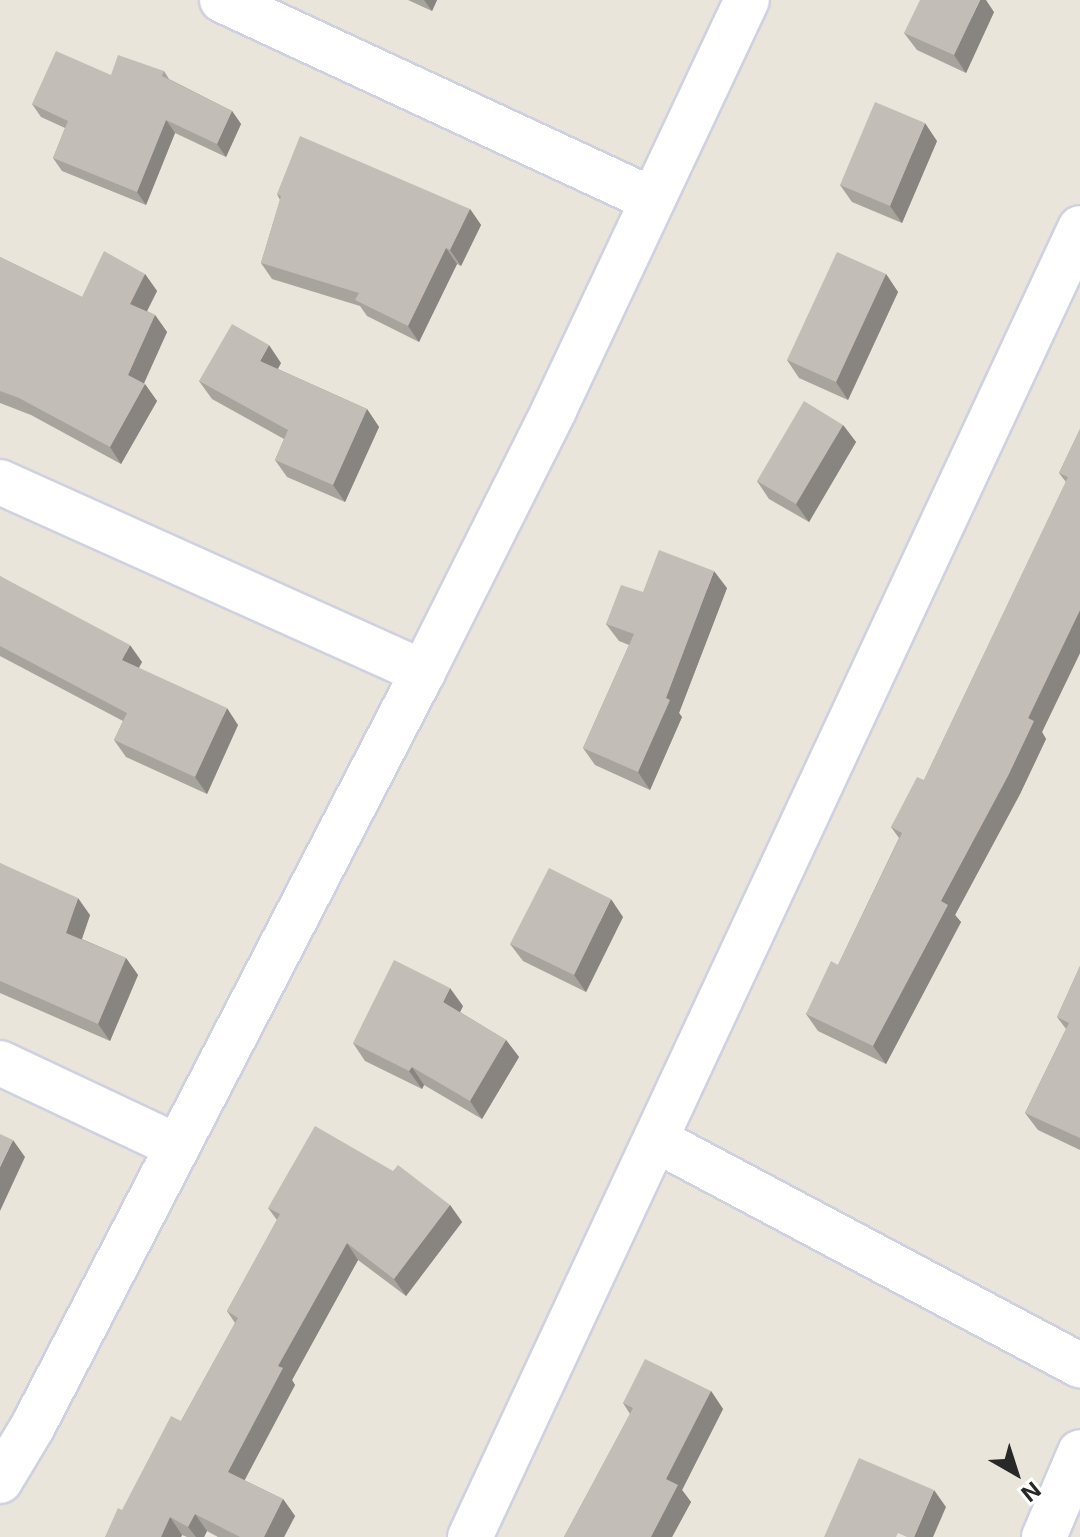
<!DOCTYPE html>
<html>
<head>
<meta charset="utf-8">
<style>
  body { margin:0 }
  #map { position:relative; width:1080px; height:1537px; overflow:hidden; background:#e9e5db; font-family:Inter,sans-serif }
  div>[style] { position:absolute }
  .roads { filter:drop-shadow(2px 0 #d0d1e0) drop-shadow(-2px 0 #d0d1e0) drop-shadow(0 2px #d0d1e0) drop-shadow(0 -2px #d0d1e0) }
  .minor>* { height:44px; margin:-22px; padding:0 22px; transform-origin:22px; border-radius:22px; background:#fff }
  .wall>* { inset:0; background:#a7a39d }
  .shaded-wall>* { inset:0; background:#888580 }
  .building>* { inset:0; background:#c2beb7 }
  span { translate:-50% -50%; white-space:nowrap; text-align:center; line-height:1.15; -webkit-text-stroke:7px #fff; paint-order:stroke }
  .north { position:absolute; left:976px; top:1433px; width:80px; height:80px; -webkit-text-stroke:6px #fff; paint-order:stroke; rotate:141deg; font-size:22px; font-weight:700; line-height:32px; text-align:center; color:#282828 }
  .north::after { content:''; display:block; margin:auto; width:28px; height:36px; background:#282828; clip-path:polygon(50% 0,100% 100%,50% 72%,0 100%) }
</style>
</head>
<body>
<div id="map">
  <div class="roads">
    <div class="minor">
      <div style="left:222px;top:0;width:473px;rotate:24.9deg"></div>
      <div style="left:0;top:482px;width:464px;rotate:24.2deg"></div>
      <div style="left:0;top:1063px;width:195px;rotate:25.2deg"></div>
      <div style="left:658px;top:1141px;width:478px;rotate:28deg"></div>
      <div style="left:0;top:1481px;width:64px;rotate:-59deg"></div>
      <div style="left:33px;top:1426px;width:849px;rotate:-62.65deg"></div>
      <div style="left:423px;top:672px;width:293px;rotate:-63.4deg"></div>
      <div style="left:554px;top:410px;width:453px;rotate:-64.8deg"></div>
      <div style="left:470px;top:1537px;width:1444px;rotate:-65.01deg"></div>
      <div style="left:1044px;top:1537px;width:92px;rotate:-67deg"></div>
    </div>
  </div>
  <div class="wall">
    <div style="clip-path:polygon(408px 0,437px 0,432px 11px)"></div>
    <div style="clip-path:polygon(994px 12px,966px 73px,917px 50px,904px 33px)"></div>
    <div style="clip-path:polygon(164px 71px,169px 79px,232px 111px,241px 124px,226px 157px,175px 133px,146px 205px,62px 171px,53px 158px,65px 128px,41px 117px,32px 104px,111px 75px)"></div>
    <div style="clip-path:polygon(937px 141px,902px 223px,852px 202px,840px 185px)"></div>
    <div style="clip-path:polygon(277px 194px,470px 209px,481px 225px,461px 266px,457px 264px,419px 342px,367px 316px,360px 306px,272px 279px,261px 263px,280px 200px)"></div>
    <div style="clip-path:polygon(0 257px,82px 297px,145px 274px,157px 291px,147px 311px,155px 315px,167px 332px,144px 383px,157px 401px,121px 464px,31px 415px,0 403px)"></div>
    <div style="clip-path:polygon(886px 274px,898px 292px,848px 400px,799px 378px,787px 360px)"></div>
    <div style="clip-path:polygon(281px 363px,278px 369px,367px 409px,379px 427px,345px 502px,287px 477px,275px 460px,284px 439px,212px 399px,199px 381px)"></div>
    <div style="clip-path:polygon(843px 425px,856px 442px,809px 522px,769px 499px,757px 481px)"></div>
    <div style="clip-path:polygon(1080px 429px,1080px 653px,1042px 732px,1046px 739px,1020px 794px,955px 915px,961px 922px,886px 1064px,818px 1031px,806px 1014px,838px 965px,899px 838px,891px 827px,924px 780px,1066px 482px,1059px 473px)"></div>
    <div style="clip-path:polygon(0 576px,142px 662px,139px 668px,238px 725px,207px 794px,126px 757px,114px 740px,123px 721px,0 656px)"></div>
    <div style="clip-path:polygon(727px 588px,679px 713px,682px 717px,650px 790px,595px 765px,583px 748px,629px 645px,619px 641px,606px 624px,643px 592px)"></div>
    <div style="clip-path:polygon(0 863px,90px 915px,82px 939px,126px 958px,138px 975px,110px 1041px,0 993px)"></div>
    <div style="clip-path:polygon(623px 917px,586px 992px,523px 961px,510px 944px)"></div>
    <div style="clip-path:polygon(1080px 966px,1080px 1150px,1038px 1130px,1025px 1113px,1066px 1029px,1057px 1017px)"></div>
    <div style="clip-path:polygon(463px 1006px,460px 1012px,506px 1040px,519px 1057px,482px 1119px,424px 1085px,422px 1089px,365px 1061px,353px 1043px)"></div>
    <div style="clip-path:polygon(450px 1205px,462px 1222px,406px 1296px,358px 1260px,292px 1380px,295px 1385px,244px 1480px,283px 1499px,295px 1516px,284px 1537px,218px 1537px,207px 1531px,204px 1537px,187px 1537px,182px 1535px,181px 1537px,105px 1537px,181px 1421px,235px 1323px,227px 1311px,277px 1220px,268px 1208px)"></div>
    <div style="clip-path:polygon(711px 1391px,723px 1409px,682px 1490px,691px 1502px,672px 1537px,564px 1537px,630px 1414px,623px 1403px)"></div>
  </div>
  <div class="shaded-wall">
    <div style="clip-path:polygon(424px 0,437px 0,432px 11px)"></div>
    <div style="clip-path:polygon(980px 0,986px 0,994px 12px,966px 73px,954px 55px)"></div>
    <div style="clip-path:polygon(232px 111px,241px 124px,226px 157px,217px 144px)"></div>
    <div style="clip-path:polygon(166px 120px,175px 133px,146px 205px,137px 192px)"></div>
    <div style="clip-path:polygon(925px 123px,937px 141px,902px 223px,890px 206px)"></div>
    <div style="clip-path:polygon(470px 209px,481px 225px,461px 266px,450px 250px)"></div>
    <div style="clip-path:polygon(446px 248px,457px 264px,419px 342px,408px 326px)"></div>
    <div style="clip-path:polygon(145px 274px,157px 291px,142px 321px,130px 304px)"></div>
    <div style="clip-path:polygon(886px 274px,898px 292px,848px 400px,836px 382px)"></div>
    <div style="clip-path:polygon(155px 315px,167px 332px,140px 392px,128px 375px)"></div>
    <div style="clip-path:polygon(269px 345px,281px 363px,272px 378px,260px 361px)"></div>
    <div style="clip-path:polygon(145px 384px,157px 401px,121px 464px,110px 447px)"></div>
    <div style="clip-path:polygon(367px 409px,379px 427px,345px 502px,333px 485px)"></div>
    <div style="clip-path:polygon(843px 425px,856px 442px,809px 522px,796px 504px)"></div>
    <div style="clip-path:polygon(714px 571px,727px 588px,679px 713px,682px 717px,650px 790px,638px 772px)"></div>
    <div style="clip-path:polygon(1080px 610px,1080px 653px,1042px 732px,1046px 739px,1020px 794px,955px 915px,961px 922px,886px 1064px,873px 1046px,941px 901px)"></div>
    <div style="clip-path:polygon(130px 645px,142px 662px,133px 677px,122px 660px)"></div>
    <div style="clip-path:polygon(227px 708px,238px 725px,207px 794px,195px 777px)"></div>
    <div style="clip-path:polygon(78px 898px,90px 915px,78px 950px,66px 933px)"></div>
    <div style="clip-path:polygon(611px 899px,623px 917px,586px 992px,574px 975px)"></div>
    <div style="clip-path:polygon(126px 958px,138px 975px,110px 1041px,98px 1024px)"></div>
    <div style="clip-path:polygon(450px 988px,463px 1006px,456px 1020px,443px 1002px)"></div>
    <div style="clip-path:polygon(506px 1040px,519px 1057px,482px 1119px,470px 1101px)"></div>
    <div style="clip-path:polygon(412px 1067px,424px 1085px,422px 1089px,409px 1071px)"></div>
    <div style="clip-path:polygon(13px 1140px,25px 1157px,0 1211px,0 1167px)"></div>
    <div style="clip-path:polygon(450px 1205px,462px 1222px,406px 1296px,394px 1279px)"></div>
    <div style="clip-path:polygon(347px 1243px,358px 1260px,292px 1380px,295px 1385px,240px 1489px,228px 1472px,278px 1366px)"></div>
    <div style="clip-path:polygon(711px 1391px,723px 1409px,682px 1490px,691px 1502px,672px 1537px,651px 1537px,666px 1479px)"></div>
    <div style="clip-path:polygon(934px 1490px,946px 1507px,933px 1537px,914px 1537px)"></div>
    <div style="clip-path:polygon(283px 1499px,295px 1516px,284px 1537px,264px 1537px)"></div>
    <div style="clip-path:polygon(195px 1514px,207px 1531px,204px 1537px,196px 1537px,188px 1527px)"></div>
    <div style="clip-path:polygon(170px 1517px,182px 1535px,181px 1537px,161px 1537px)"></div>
  </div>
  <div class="building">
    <div style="clip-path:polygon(920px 0,980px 0,954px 55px,904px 33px)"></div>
    <div style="clip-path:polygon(56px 51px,111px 75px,118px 55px,164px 71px,162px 76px,232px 111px,217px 144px,166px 120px,137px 192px,53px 158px,68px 121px,32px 104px)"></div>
    <div style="clip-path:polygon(875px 102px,925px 123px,890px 206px,840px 185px)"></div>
    <div style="clip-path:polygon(300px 136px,470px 209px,450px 250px,446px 248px,408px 326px,355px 300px,359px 293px,261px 263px,281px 196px,277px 194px)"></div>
    <div style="clip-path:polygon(104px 251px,145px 274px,130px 304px,155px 315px,128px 375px,145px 384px,110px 447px,19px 398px,0 391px,0 257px,82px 297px)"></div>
    <div style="clip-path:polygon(837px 252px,886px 274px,836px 382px,787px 360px)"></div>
    <div style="clip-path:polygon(232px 324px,269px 345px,260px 361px,367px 409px,333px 485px,275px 460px,288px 430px,199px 381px)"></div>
    <div style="clip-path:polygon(804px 401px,843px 425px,796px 504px,757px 481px)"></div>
    <div style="clip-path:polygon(1080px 429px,1080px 610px,1028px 718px,1034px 721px,1008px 776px,941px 901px,948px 905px,873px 1046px,806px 1014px,831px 961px,838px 965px,902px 833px,891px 827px,917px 777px,924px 780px,1068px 477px,1059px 473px)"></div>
    <div style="clip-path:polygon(659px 550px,714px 571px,666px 698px,670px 700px,638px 772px,583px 748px,634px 634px,606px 624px,621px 585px,643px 592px)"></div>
    <div style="clip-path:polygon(0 576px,130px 645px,122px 660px,227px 708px,195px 777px,114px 740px,127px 713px,0 646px)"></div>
    <div style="clip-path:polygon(0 863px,78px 898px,66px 933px,126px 958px,98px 1024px,0 981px)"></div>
    <div style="clip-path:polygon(549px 868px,611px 899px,574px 975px,510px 944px)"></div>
    <div style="clip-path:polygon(394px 960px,450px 988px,443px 1002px,506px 1040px,470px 1101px,412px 1067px,409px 1071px,353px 1043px)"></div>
    <div style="clip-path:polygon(1080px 966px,1080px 1138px,1025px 1113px,1069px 1023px,1057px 1017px)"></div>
    <div style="clip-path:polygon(315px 1126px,393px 1171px,398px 1165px,450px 1205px,394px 1279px,347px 1243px,278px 1366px,283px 1368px,228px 1472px,283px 1499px,264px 1537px,240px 1537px,195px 1514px,188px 1527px,170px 1517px,161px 1537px,105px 1537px,118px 1508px,122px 1510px,171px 1416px,181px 1421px,238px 1318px,227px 1311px,280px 1214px,268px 1208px)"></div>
    <div style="clip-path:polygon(0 1134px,13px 1140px,0 1167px)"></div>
    <div style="clip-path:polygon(645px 1359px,711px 1391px,666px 1479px,678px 1485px,651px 1537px,564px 1537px,633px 1408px,623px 1403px)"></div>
    <div style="clip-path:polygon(859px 1458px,934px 1490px,914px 1537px,907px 1537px,898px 1533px,896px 1537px,824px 1537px)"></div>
  </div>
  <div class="north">N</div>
</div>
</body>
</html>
